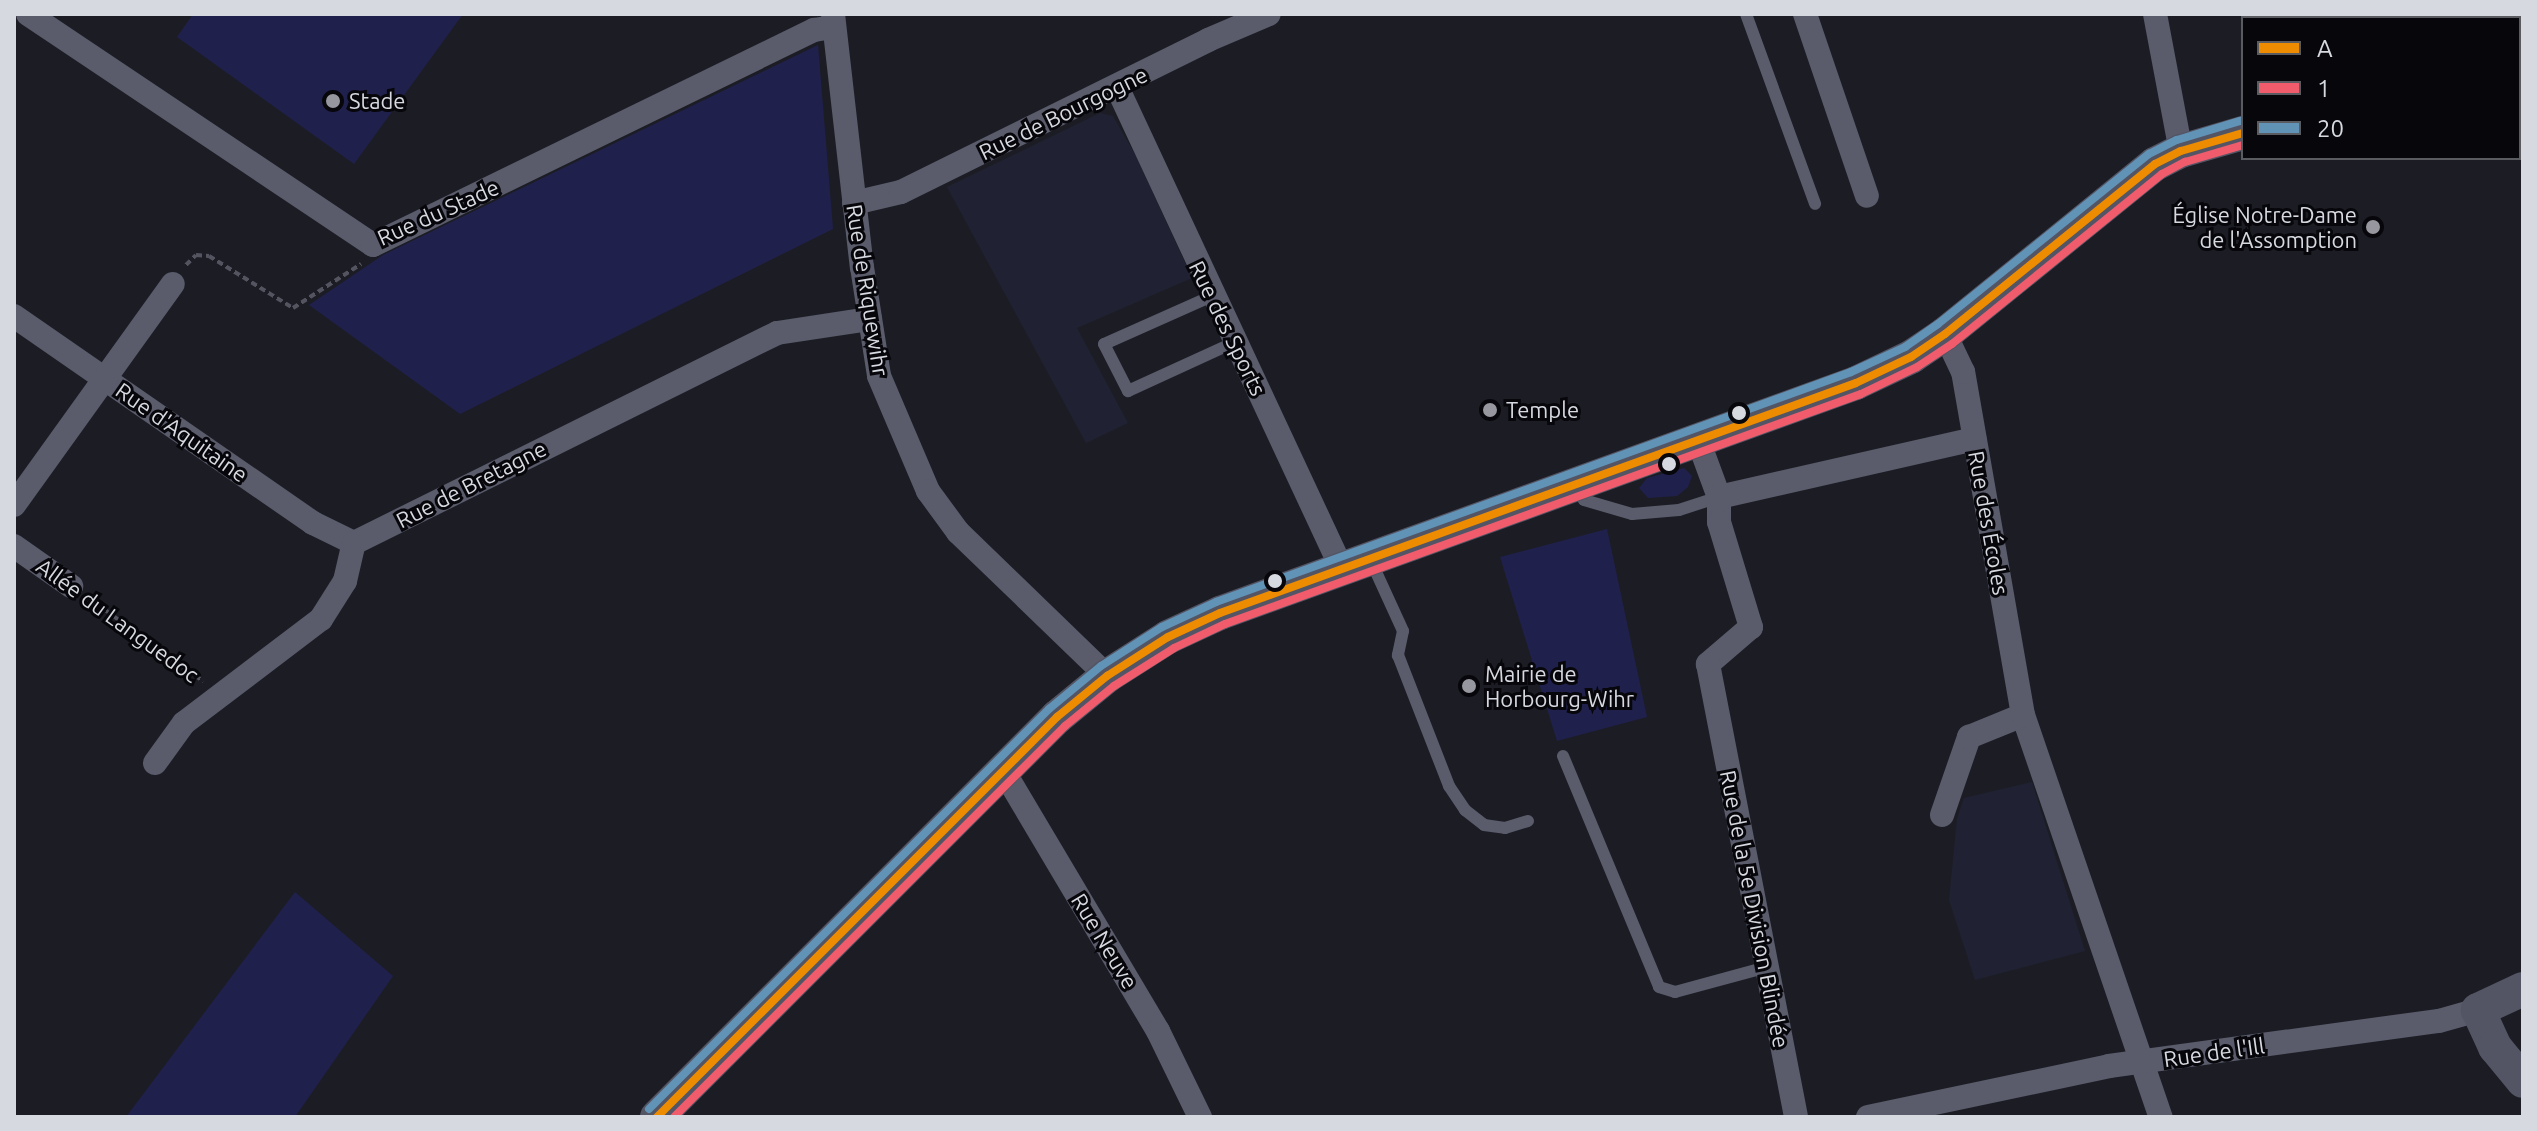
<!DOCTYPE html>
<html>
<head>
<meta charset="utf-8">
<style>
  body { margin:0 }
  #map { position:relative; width:2537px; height:1131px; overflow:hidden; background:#1c1d24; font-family:Ubuntu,sans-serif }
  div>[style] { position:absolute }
  .built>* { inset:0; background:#202233 }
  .green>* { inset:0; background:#20204d }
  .path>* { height:4px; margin-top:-2px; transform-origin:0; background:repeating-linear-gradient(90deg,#535460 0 6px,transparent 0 10px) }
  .lane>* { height:12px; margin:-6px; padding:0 6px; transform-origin:6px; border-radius:6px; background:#5a5c6c }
  .street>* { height:24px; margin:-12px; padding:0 12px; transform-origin:12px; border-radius:12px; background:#5a5c6c }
  .secondary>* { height:34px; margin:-17px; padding:0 17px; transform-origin:17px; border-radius:17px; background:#535565 }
  .bus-1>* { height:8px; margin:-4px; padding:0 4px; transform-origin:4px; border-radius:4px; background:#ed8c01 }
  .bus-2>* { height:8px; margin:-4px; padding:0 4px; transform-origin:4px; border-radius:4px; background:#f05c6c }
  .bus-3>* { height:8px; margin:-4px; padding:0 4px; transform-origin:4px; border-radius:4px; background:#6193b7 }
  .dots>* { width:22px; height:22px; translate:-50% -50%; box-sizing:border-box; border:4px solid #06060b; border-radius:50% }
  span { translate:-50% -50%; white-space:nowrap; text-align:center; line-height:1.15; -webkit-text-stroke:6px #06060b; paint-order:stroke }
  .poi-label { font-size:22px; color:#d7d9e1 }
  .left { translate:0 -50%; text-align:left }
  .right { translate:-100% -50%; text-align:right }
  .street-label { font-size:22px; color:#d7d9e1 }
  .frame { position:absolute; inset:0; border:16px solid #d7d9e1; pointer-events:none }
  .legend { position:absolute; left:2241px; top:16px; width:280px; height:144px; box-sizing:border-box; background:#06060b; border:2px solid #5a5a61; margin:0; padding:10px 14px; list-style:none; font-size:24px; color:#d7d9e1 }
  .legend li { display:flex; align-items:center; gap:16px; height:40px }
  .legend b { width:40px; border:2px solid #5a5a61 }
</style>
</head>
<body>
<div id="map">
  <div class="built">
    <div style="clip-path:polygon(1100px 113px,1113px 116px,1136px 156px,1192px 278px,1077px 328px,1128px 423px,1086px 443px,947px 187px)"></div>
    <div style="clip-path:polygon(2032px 782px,2085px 951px,1975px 980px,1949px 900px,1957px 819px,1964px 798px)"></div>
  </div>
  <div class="green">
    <div style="clip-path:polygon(193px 14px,463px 14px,354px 164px,177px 37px)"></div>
    <div style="clip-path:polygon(818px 45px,833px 229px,460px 414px,309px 305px,383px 255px)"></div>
    <div style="clip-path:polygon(1684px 468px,1692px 476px,1688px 487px,1677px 496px,1648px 498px,1639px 488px,1647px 478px)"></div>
    <div style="clip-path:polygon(1607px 529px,1647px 717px,1557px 741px,1500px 557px)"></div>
    <div style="clip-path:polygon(295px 892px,393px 976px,295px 1117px,126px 1117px)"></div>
  </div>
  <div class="path">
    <div style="left:186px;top:265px;width:14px;rotate:-45deg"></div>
    <div style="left:196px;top:255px;width:13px;rotate:4deg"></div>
    <div style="left:209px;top:256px;width:99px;rotate:31.8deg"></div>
    <div style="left:293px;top:308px;width:81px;rotate:-32.9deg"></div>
    <div style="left:90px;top:599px;width:140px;rotate:36deg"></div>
  </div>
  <div class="lane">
    <div style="left:1746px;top:14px;width:202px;rotate:70deg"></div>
    <div style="left:1212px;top:296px;width:118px;rotate:156deg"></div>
    <div style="left:1104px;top:344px;width:53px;rotate:62.9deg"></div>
    <div style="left:1128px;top:391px;width:118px;rotate:-24.6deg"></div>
    <div style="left:1578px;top:487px;width:14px;rotate:65deg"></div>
    <div style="left:1584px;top:500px;width:50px;rotate:16.3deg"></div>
    <div style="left:1632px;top:514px;width:47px;rotate:-4.9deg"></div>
    <div style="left:1679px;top:510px;width:42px;rotate:-18deg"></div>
    <div style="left:1371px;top:561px;width:77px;rotate:65.4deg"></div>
    <div style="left:1403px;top:631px;width:25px;rotate:102deg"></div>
    <div style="left:1398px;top:655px;width:141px;rotate:68.7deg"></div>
    <div style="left:1449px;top:786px;width:29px;rotate:56deg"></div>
    <div style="left:1465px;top:810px;width:24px;rotate:38deg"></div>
    <div style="left:1484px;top:825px;width:21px;rotate:8deg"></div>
    <div style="left:1505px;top:828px;width:24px;rotate:-17deg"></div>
    <div style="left:1563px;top:756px;width:250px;rotate:67.4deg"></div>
    <div style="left:1659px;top:987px;width:17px;rotate:17deg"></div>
    <div style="left:1675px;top:992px;width:95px;rotate:-15.2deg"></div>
  </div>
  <div class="street">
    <div style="left:28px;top:14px;width:415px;rotate:33.8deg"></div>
    <div style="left:373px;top:245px;width:491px;rotate:-26deg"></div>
    <div style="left:814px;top:30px;width:20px;rotate:-9deg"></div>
    <div style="left:833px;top:14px;width:255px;rotate:83.5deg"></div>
    <div style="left:862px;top:267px;width:110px;rotate:81.1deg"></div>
    <div style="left:879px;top:376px;width:125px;rotate:66.9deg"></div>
    <div style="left:928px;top:491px;width:51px;rotate:53.8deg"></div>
    <div style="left:958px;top:532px;width:207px;rotate:44deg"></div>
    <div style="left:1805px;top:14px;width:192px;rotate:71.2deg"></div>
    <div style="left:2155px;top:14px;width:139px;rotate:79.3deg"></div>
    <div style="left:2372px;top:14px;width:4px;rotate:90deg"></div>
    <div style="left:1117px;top:87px;width:532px;rotate:64.98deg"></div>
    <div style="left:854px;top:203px;width:48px;rotate:-13.2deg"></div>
    <div style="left:901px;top:192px;width:343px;rotate:-26.3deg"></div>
    <div style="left:1208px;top:40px;width:66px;rotate:-23.1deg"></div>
    <div style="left:14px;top:316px;width:364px;rotate:34.7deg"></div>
    <div style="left:313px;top:523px;width:46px;rotate:26deg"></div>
    <div style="left:1698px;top:440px;width:61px;rotate:69.8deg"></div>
    <div style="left:1719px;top:497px;width:25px;rotate:90deg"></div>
    <div style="left:1719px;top:522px;width:110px;rotate:73.1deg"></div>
    <div style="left:1751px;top:627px;width:57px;rotate:139.3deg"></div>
    <div style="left:1708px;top:664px;width:461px;rotate:79deg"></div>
    <div style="left:1719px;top:497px;width:262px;rotate:-12.8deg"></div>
    <div style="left:14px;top:505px;width:272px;rotate:-54.3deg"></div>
    <div style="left:14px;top:546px;width:70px;rotate:35.1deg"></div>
    <div style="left:2023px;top:715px;width:425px;rotate:71.1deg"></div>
    <div style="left:155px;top:763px;width:49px;rotate:-54.1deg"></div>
    <div style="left:184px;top:723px;width:172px;rotate:-37.2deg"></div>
    <div style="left:321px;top:619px;width:45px;rotate:-57.7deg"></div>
    <div style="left:345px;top:581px;width:39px;rotate:-77deg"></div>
    <div style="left:354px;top:543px;width:472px;rotate:-26.4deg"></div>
    <div style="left:777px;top:333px;width:94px;rotate:-8.6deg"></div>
    <div style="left:1003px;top:770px;width:304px;rotate:59.3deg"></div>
    <div style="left:1158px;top:1031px;width:96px;rotate:64deg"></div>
    <div style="left:1942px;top:815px;width:83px;rotate:-70.9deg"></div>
    <div style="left:1969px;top:737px;width:58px;rotate:-22.2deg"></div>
    <div style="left:2023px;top:715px;width:348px;rotate:-99.9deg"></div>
    <div style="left:1963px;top:372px;width:42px;rotate:-115.3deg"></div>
    <div style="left:1868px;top:1117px;width:246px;rotate:-11.9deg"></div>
    <div style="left:2109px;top:1066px;width:333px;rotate:-7.8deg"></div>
    <div style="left:2439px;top:1021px;width:41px;rotate:-15.8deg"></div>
  </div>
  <div class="secondary">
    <div style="left:2519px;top:114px;width:4px"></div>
    <div style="left:2523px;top:989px;width:50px;rotate:155deg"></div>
    <div style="left:2478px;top:1010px;width:41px;rotate:65.3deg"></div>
    <div style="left:2495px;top:1047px;width:44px;rotate:50.5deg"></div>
    <div style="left:657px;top:1117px;width:566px;rotate:-45deg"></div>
    <div style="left:1057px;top:717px;width:65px;rotate:-39.4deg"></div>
    <div style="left:1107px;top:676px;width:72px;rotate:-32.6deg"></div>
    <div style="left:1168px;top:637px;width:57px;rotate:-24.8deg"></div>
    <div style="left:1220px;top:613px;width:676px;rotate:-19.88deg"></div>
    <div style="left:1856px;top:383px;width:61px;rotate:-25.3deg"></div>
    <div style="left:1911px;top:357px;width:41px;rotate:-34.1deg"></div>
    <div style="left:1945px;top:334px;width:270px;rotate:-39deg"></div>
    <div style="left:2155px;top:164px;width:29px;rotate:-27deg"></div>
    <div style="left:2181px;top:151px;width:65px;rotate:-16.2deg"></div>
  </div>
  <div class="bus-1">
    <div style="left:657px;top:1117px;width:566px;rotate:-45deg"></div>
    <div style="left:1057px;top:717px;width:65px;rotate:-39.4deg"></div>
    <div style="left:1107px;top:676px;width:72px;rotate:-32.6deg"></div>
    <div style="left:1168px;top:637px;width:57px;rotate:-24.8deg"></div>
    <div style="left:1220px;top:613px;width:676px;rotate:-19.88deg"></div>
    <div style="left:1856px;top:383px;width:61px;rotate:-25.3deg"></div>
    <div style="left:1911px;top:357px;width:41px;rotate:-34.1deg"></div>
    <div style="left:1945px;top:334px;width:270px;rotate:-39deg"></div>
    <div style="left:2155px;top:164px;width:29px;rotate:-27deg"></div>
    <div style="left:2181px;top:151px;width:65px;rotate:-16.2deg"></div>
  </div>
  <div class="bus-2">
    <div style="left:674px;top:1117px;width:553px;rotate:-45deg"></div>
    <div style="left:1065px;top:726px;width:63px;rotate:-39.2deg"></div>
    <div style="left:1114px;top:686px;width:71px;rotate:-32.3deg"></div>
    <div style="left:1174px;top:648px;width:56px;rotate:-25.2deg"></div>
    <div style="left:1225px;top:624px;width:676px;rotate:-19.88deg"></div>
    <div style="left:1861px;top:394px;width:62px;rotate:-25.7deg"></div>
    <div style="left:1917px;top:367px;width:42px;rotate:-33.3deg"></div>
    <div style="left:1952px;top:344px;width:270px;rotate:-39deg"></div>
    <div style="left:2162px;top:174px;width:26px;rotate:-28deg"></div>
    <div style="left:2185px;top:162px;width:60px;rotate:-16.3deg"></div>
  </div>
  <div class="bus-3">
    <div style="left:649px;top:1109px;width:566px;rotate:-45deg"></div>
    <div style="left:1049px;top:709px;width:67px;rotate:-39.6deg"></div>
    <div style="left:1101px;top:666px;width:72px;rotate:-32.6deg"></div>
    <div style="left:1162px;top:627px;width:60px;rotate:-24.8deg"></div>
    <div style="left:1216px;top:602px;width:675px;rotate:-19.91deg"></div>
    <div style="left:1851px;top:372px;width:60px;rotate:-24.8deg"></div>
    <div style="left:1905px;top:347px;width:40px;rotate:-34.9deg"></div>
    <div style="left:1938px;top:324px;width:271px;rotate:-38.9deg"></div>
    <div style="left:2149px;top:154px;width:31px;rotate:-27deg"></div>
    <div style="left:2177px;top:140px;width:66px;rotate:-16.8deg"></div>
  </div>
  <div class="dots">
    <div style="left:333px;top:101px;background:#96979f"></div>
    <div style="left:2373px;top:227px;background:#96979f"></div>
    <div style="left:1490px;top:410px;background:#96979f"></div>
    <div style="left:1739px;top:413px;background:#d7d9e1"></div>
    <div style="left:1669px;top:464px;background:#d7d9e1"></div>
    <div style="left:1275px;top:581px;background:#d7d9e1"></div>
    <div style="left:1469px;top:686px;background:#96979f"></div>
  </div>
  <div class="poi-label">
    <span class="left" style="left:349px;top:101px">Stade</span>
    <span class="right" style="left:2357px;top:227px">Église Notre-Dame<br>de l'Assomption</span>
    <span class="left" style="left:1506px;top:410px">Temple</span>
    <span class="left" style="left:1485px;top:686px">Mairie de<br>Horbourg-Wihr</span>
  </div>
  <div class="street-label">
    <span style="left:1063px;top:113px;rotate:-26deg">Rue de Bourgogne</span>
    <span style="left:438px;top:212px;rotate:-24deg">Rue du Stade</span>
    <span style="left:868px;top:290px;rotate:81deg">Rue de Riquewihr</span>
    <span style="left:1228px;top:328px;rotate:64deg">Rue des Sports</span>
    <span style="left:182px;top:432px;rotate:35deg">Rue d'Aquitaine</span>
    <span style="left:471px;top:484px;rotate:-27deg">Rue de Bretagne</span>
    <span style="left:1989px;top:523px;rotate:80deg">Rue des Écoles</span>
    <span style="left:118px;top:620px;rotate:36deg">Allée du Languedoc</span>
    <span style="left:1755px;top:909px;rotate:79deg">Rue de la 5e Division Blindée</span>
    <span style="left:1105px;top:941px;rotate:59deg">Rue Neuve</span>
    <span style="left:2214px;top:1052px;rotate:-8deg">Rue de l'Ill</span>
  </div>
  <div class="frame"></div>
  <ul class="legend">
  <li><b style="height:10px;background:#ed8c01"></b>A</li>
  <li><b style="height:10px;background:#f05c6c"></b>1</li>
  <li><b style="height:10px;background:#6193b7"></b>20</li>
  </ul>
</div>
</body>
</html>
